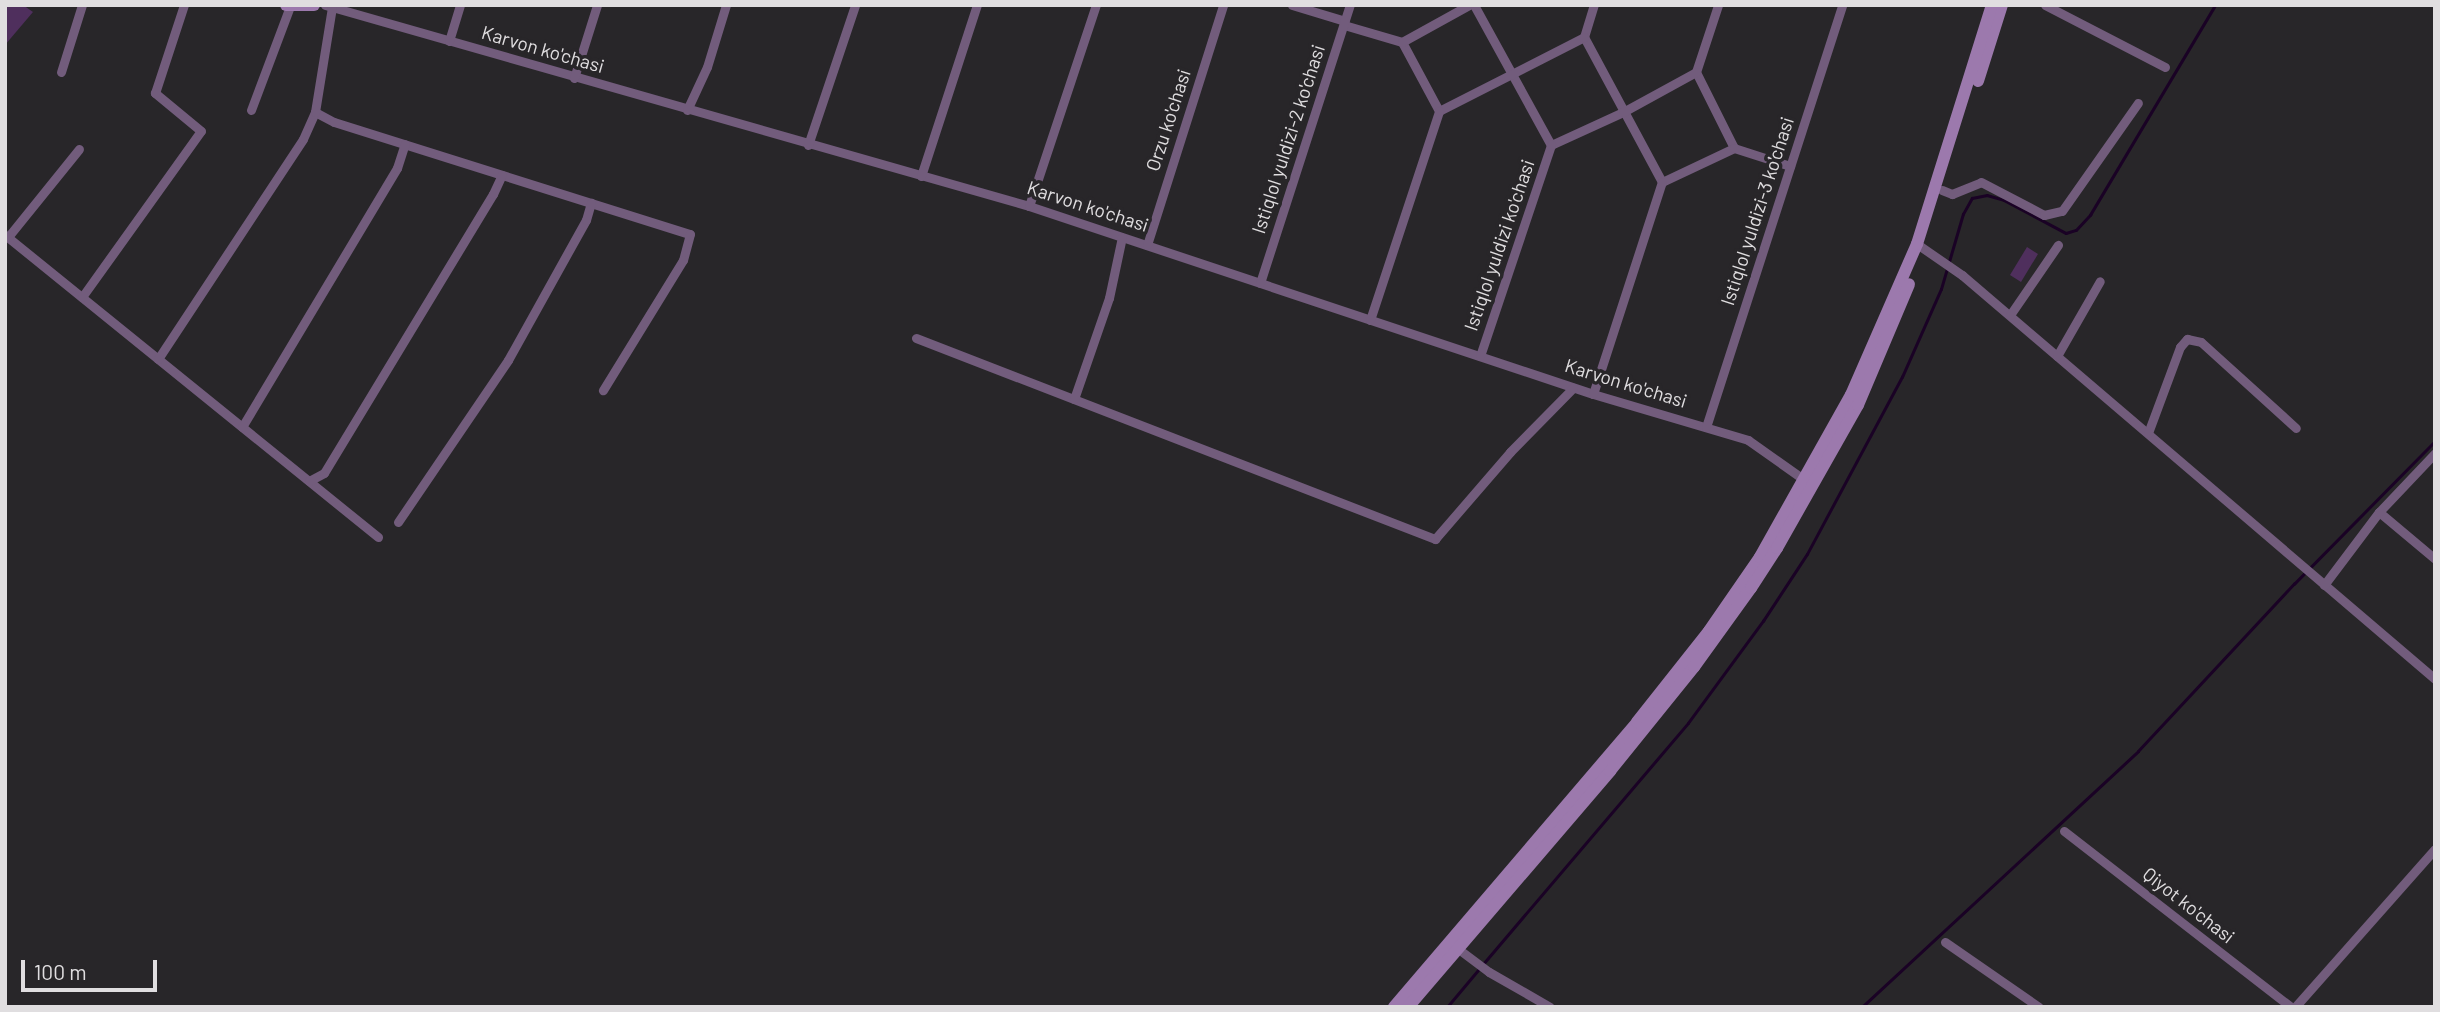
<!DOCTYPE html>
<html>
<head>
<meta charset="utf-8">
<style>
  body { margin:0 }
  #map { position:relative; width:2440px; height:1012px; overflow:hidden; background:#282629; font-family:Barlow,sans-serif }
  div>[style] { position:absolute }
  .green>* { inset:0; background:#4f2f5d }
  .stream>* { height:2.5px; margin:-1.25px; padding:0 1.25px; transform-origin:1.25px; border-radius:1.25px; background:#1a0225 }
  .street>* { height:9px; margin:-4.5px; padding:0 4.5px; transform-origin:4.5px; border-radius:4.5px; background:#725c7c }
  .secondary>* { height:12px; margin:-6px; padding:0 6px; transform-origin:6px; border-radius:6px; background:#9c79ad }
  span { translate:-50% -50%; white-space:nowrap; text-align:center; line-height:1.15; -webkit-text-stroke:7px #282629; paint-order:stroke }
  .street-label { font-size:19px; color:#e0dee0 }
  .frame { position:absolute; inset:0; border:7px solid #e0dee0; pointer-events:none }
  .scale { position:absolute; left:21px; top:960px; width:136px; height:32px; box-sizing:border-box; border:4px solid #e0dee0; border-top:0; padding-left:9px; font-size:21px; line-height:24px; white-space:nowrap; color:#e0dee0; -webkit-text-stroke:5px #282629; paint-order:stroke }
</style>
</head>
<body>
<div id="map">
  <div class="green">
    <div style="clip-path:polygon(5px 5px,23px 5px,33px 12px,5px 45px)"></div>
    <div style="clip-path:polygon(2027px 247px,2038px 254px,2021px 282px,2010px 275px)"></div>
  </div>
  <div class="stream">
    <div style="left:1483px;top:964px;width:316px;rotate:-49.6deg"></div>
    <div style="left:1688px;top:723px;width:127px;rotate:-53.7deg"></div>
    <div style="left:1763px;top:621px;width:80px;rotate:-56.7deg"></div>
    <div style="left:1807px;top:554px;width:201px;rotate:-61.8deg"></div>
    <div style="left:1902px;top:377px;width:96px;rotate:-66.1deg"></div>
    <div style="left:1941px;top:289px;width:78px;rotate:-73.7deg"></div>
    <div style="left:1963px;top:214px;width:18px;rotate:-61deg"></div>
    <div style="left:1972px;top:198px;width:15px;rotate:-11deg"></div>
    <div style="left:1987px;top:195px;width:18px;rotate:16deg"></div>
    <div style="left:2004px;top:200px;width:70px;rotate:28deg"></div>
    <div style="left:2066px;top:233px;width:10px;rotate:-17deg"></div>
    <div style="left:2076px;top:230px;width:21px;rotate:-47deg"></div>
    <div style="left:2090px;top:215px;width:244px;rotate:-59.2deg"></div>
    <div style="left:1447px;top:1007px;width:50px;rotate:-49.9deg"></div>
    <div style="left:1862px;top:1007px;width:376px;rotate:-42.8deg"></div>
    <div style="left:2138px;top:751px;width:229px;rotate:-47deg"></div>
    <div style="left:2294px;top:584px;width:201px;rotate:-45.4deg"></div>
  </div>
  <div class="street">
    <div style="left:325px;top:5px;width:732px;rotate:15.93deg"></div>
    <div style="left:1029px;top:206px;width:595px;rotate:18.43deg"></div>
    <div style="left:1593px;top:394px;width:162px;rotate:16.5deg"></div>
    <div style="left:1748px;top:440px;width:71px;rotate:35.3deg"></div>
    <div style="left:1292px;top:5px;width:55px;rotate:16.8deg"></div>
    <div style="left:1474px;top:5px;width:160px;rotate:61.2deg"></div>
    <div style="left:2045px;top:5px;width:135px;rotate:27.3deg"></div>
    <div style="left:1344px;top:25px;width:60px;rotate:16.3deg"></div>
    <div style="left:1402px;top:42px;width:78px;rotate:61.8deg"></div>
    <div style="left:1584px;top:37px;width:165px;rotate:61.7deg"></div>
    <div style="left:1584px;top:37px;width:34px;rotate:-73deg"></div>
    <div style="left:449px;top:41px;width:38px;rotate:-73deg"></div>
    <div style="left:1402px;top:42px;width:77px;rotate:-28.9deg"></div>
    <div style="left:61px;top:72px;width:70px;rotate:-72.6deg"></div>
    <div style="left:1696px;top:72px;width:85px;rotate:63.4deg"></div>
    <div style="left:1696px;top:72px;width:71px;rotate:-71.8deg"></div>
    <div style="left:574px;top:78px;width:77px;rotate:-72.5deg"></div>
    <div style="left:251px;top:110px;width:111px;rotate:-69.4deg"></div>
    <div style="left:687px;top:110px;width:47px;rotate:-65.1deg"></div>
    <div style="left:707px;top:67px;width:65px;rotate:-73deg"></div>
    <div style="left:1439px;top:111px;width:163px;rotate:-27deg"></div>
    <div style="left:315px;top:112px;width:21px;rotate:28deg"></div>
    <div style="left:334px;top:122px;width:373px;rotate:17.5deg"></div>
    <div style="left:690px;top:234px;width:27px;rotate:105deg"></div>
    <div style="left:683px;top:260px;width:153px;rotate:121.6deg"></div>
    <div style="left:808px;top:145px;width:148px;rotate:-71.4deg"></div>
    <div style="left:1551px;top:145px;width:79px;rotate:-24.6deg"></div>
    <div style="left:1623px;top:112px;width:83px;rotate:-28.7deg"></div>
    <div style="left:921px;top:176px;width:180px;rotate:-71.9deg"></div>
    <div style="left:1662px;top:182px;width:80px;rotate:-25.3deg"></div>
    <div style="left:1734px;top:148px;width:59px;rotate:17.8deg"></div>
    <div style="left:1942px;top:190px;width:11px;rotate:22deg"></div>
    <div style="left:1952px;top:194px;width:31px;rotate:-22deg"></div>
    <div style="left:1981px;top:182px;width:71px;rotate:27.6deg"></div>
    <div style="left:2044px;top:215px;width:18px;rotate:-13deg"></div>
    <div style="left:2062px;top:211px;width:132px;rotate:-54.9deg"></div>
    <div style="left:1029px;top:206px;width:212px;rotate:-71.6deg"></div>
    <div style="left:5px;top:235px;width:480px;rotate:39deg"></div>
    <div style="left:8px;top:237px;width:113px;rotate:-51.1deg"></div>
    <div style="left:1917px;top:244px;width:55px;rotate:34.6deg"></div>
    <div style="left:1962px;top:275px;width:622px;rotate:40.5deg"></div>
    <div style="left:1147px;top:245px;width:252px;rotate:-72.4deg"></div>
    <div style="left:1260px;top:283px;width:292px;rotate:-72.1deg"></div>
    <div style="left:82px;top:297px;width:204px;rotate:-54.4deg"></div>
    <div style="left:201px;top:131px;width:60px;rotate:-140.4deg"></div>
    <div style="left:155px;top:93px;width:93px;rotate:-71.8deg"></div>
    <div style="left:2010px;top:315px;width:85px;rotate:-55.6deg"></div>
    <div style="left:1370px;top:320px;width:220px;rotate:-71.7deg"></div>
    <div style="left:916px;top:338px;width:557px;rotate:21.17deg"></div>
    <div style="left:1435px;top:539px;width:115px;rotate:-49.2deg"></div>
    <div style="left:1510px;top:452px;width:90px;rotate:-45.5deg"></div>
    <div style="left:1480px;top:356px;width:223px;rotate:-71.4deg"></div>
    <div style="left:2057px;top:356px;width:86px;rotate:-60.2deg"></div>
    <div style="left:158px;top:359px;width:263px;rotate:-56.6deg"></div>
    <div style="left:303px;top:139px;width:30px;rotate:-66deg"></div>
    <div style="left:315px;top:112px;width:106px;rotate:-80.8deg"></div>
    <div style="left:1593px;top:394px;width:223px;rotate:-72deg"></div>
    <div style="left:1074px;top:399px;width:107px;rotate:-70.9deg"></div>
    <div style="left:1109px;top:298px;width:62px;rotate:-78deg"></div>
    <div style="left:242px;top:427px;width:302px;rotate:-59.1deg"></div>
    <div style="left:397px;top:168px;width:25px;rotate:-72deg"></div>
    <div style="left:1706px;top:427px;width:443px;rotate:-72.1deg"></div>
    <div style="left:2148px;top:433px;width:92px;rotate:-69.6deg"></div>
    <div style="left:2180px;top:347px;width:11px;rotate:-49deg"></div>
    <div style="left:2187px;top:339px;width:14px;rotate:12deg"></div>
    <div style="left:2201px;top:342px;width:128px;rotate:42.2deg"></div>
    <div style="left:309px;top:481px;width:17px;rotate:-28deg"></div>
    <div style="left:324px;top:473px;width:326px;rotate:-58.8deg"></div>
    <div style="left:493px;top:194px;width:21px;rotate:-65deg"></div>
    <div style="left:2379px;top:512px;width:73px;rotate:40deg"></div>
    <div style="left:398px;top:522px;width:196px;rotate:-55.8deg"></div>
    <div style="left:508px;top:360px;width:160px;rotate:-60.9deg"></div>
    <div style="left:586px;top:220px;width:18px;rotate:-74deg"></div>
    <div style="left:2324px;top:585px;width:91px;rotate:-53deg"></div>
    <div style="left:2379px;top:512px;width:81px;rotate:-46.5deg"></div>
    <div style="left:2064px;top:831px;width:287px;rotate:37.8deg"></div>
    <div style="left:1945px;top:942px;width:114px;rotate:34.7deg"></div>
    <div style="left:1453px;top:945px;width:45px;rotate:36.9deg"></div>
    <div style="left:1489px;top:972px;width:70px;rotate:29.8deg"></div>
    <div style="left:2295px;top:1007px;width:211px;rotate:-48.5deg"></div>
  </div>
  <div class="secondary">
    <div style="left:286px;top:5px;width:28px"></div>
    <div style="left:1978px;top:81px;width:80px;rotate:-72.5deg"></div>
    <div style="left:1394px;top:1007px;width:375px;rotate:-49.5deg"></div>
    <div style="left:1637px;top:722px;width:116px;rotate:-51.6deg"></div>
    <div style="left:1709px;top:631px;width:90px;rotate:-55.4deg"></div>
    <div style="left:1760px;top:557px;width:186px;rotate:-60.7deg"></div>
    <div style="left:1851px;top:395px;width:165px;rotate:-66.4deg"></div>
    <div style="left:1917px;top:244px;width:250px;rotate:-72.6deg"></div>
    <div style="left:1408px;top:1007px;width:311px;rotate:-49.4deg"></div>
    <div style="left:1610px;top:771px;width:134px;rotate:-51.1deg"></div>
    <div style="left:1694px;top:667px;width:97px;rotate:-54.2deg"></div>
    <div style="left:1751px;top:588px;width:48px;rotate:-57deg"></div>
    <div style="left:1777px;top:548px;width:164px;rotate:-60.5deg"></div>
    <div style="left:1858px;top:405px;width:131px;rotate:-67.1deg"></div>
  </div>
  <div class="street-label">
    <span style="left:543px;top:49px;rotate:16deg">Karvon ko'chasi</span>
    <span style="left:1168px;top:120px;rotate:-72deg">Orzu ko'chasi</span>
    <span style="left:1288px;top:139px;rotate:-72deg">Istiqlol yuldizi-2 ko'chasi</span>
    <span style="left:1088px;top:206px;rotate:18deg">Karvon ko'chasi</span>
    <span style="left:1757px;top:211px;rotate:-72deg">Istiqlol yuldizi-3 ko'chasi</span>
    <span style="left:1499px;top:245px;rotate:-71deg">Istiqlol yuldizi ko'chasi</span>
    <span style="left:1626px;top:383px;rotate:17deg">Karvon ko'chasi</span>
    <span style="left:2189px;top:905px;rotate:38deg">Qiyot ko'chasi</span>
  </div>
  <div class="frame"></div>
  <div class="scale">100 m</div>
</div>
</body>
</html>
